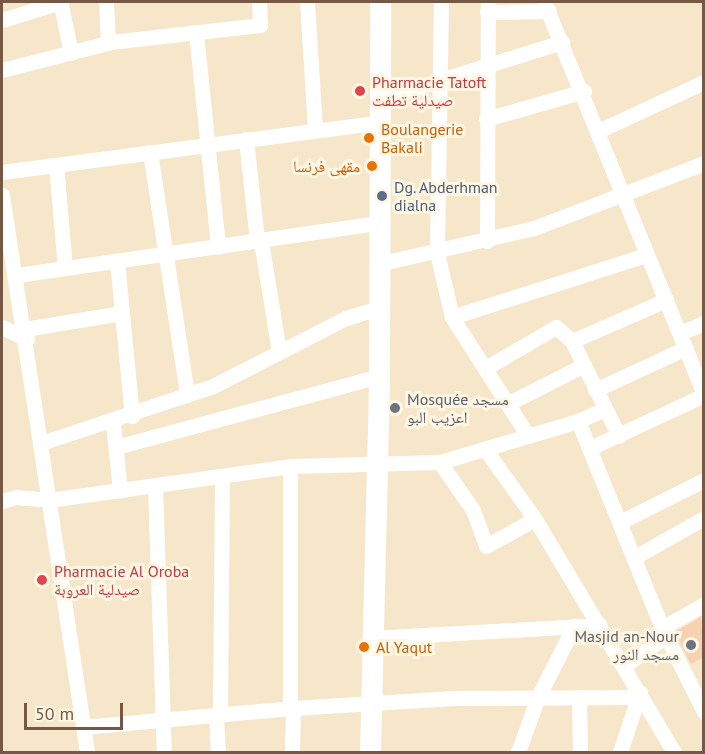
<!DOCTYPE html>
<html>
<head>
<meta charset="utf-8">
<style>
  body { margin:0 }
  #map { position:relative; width:705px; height:754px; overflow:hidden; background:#fef4dc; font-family:"PT Sans","Noto Naskh Arabic",sans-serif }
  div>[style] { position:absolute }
  .residential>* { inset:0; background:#f6e6ca }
  .building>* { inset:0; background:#f6d2b2 }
  .street>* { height:15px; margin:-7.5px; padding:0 7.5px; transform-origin:7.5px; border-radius:7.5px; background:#fff }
  .secondary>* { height:21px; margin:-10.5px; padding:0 10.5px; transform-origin:10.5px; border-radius:10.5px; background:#fff }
  .dots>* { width:16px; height:16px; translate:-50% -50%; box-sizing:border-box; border:3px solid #fff7e4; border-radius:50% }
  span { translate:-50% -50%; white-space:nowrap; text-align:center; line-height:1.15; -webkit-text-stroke:6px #fff7e4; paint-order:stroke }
  .health-label { font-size:16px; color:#be3a42 }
  .left { translate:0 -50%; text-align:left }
  .food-label { font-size:16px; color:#c56008 }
  .right { translate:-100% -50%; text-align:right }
  .service-label { font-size:16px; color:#4e5e75 }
  .worship-label { font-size:16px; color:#5b616d }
  .frame { position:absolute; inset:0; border:3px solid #755944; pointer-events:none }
  .scale { position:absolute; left:24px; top:703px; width:99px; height:27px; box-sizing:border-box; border:3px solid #755944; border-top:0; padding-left:8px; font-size:18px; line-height:21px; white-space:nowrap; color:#755944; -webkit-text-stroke:4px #fff7e4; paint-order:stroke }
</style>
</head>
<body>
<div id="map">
  <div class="residential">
    <div style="clip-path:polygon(2px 2px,703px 2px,703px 752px,2px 752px)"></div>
  </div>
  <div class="building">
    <div style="clip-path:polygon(701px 617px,704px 657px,691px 664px,675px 632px)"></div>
  </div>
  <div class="street">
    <div style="left:106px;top:2px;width:41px;rotate:87.2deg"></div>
    <div style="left:307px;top:2px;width:127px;rotate:86.4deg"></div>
    <div style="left:544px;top:2px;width:423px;rotate:67.8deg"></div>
    <div style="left:61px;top:5px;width:49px;rotate:78.2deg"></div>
    <div style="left:487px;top:12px;width:62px;rotate:-0.9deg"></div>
    <div style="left:2px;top:20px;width:62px;rotate:-17deg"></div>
    <div style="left:196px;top:33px;width:215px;rotate:84.1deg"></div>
    <div style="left:2px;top:70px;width:113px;rotate:-14.4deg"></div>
    <div style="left:111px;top:42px;width:150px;rotate:-6.5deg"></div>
    <div style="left:260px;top:25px;width:23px;rotate:-92deg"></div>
    <div style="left:381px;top:99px;width:190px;rotate:-17.5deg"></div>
    <div style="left:486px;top:119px;width:102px;rotate:-15.9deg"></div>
    <div style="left:598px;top:131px;width:117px;rotate:-24.8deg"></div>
    <div style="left:246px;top:139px;width:103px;rotate:83.8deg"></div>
    <div style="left:150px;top:152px;width:246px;rotate:81.3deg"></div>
    <div style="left:56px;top:165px;width:103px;rotate:85deg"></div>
    <div style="left:2px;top:172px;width:382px;rotate:-7.5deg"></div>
    <div style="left:2px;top:195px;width:563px;rotate:81.32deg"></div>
    <div style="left:261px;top:241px;width:112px;rotate:80.8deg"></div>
    <div style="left:487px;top:241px;width:239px;rotate:-89.8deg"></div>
    <div style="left:117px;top:261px;width:156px;rotate:84.5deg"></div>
    <div style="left:378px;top:264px;width:160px;rotate:-13deg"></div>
    <div style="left:534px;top:228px;width:182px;rotate:-20.9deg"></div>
    <div style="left:17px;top:275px;width:365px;rotate:-8.2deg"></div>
    <div style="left:452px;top:317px;width:204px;rotate:-17.7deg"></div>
    <div style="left:2px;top:327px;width:28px;rotate:26deg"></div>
    <div style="left:25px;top:329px;width:98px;rotate:-9.4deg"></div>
    <div style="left:680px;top:333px;width:26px;rotate:-23deg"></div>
    <div style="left:572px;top:341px;width:106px;rotate:63.7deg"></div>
    <div style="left:487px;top:367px;width:80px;rotate:-30.1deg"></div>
    <div style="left:556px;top:327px;width:21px;rotate:41deg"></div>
    <div style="left:572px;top:341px;width:103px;rotate:-23.6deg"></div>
    <div style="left:595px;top:390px;width:100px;rotate:-24.8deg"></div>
    <div style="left:509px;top:403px;width:84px;rotate:-26.9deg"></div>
    <div style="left:578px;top:421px;width:30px;rotate:-24deg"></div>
    <div style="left:113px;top:423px;width:68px;rotate:84.1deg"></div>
    <div style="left:528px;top:436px;width:52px;rotate:-16.7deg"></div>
    <div style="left:578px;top:421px;width:223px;rotate:67.9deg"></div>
    <div style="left:662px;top:628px;width:94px;rotate:63.4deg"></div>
    <div style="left:41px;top:443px;width:181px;rotate:-18.3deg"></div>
    <div style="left:213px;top:386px;width:149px;rotate:-27.1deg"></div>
    <div style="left:346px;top:318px;width:34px;rotate:-17deg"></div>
    <div style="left:116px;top:447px;width:272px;rotate:-15.1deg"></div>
    <div style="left:590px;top:448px;width:126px;rotate:-24.9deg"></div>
    <div style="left:485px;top:449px;width:86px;rotate:54.5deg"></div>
    <div style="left:443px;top:467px;width:52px;rotate:55.1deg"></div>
    <div style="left:473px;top:510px;width:38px;rotate:70deg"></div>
    <div style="left:486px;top:546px;width:56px;rotate:-28.9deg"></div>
    <div style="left:535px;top:519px;width:271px;rotate:59.2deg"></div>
    <div style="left:155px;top:486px;width:266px;rotate:88.1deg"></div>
    <div style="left:2px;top:501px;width:15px;rotate:-16deg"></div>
    <div style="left:16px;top:497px;width:33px;rotate:5deg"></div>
    <div style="left:49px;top:500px;width:243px;rotate:-8deg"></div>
    <div style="left:290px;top:466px;width:150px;rotate:-1.5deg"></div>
    <div style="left:440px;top:462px;width:92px;rotate:-16.5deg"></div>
    <div style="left:528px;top:436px;width:141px;rotate:-122.6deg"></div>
    <div style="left:452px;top:317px;width:66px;rotate:-103.2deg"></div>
    <div style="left:437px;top:253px;width:251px;rotate:-89.1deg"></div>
    <div style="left:620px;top:522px;width:94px;rotate:-26.6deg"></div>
    <div style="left:633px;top:558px;width:81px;rotate:-29.4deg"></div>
    <div style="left:662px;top:628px;width:48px;rotate:-29.7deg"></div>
    <div style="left:372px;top:638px;width:228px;rotate:-3.3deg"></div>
    <div style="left:624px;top:666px;width:52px;rotate:-35.5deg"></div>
    <div style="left:579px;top:697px;width:55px;rotate:89deg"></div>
    <div style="left:290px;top:708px;width:242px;rotate:-90deg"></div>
    <div style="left:220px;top:715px;width:238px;rotate:-89.5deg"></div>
    <div style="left:216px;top:716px;width:36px;rotate:87deg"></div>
    <div style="left:83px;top:727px;width:211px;rotate:-5.2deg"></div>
    <div style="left:292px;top:752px;width:44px;rotate:-88.7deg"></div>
    <div style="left:293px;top:708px;width:161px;rotate:-3.6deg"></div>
    <div style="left:454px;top:698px;width:184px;rotate:-0.3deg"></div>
    <div style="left:518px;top:752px;width:59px;rotate:-70deg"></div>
    <div style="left:538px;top:697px;width:80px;rotate:-63.1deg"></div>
    <div style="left:620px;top:752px;width:63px;rotate:-71.6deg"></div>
  </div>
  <div class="secondary">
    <div style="left:370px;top:752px;width:376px;rotate:-88.6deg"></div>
    <div style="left:379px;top:376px;width:374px;rotate:-89.8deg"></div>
  </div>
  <div class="dots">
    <div style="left:360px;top:91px;background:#e0444e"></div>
    <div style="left:369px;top:138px;background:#e8710a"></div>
    <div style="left:372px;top:166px;background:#e8710a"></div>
    <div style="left:382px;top:196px;background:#5c6f8a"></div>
    <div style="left:395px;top:408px;background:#6b7280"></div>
    <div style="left:42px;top:580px;background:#e0444e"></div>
    <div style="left:691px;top:645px;background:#6b7280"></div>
    <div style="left:364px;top:647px;background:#e8710a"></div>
  </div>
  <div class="health-label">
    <span class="left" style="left:372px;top:91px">Pharmacie Tatoft<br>صيدلية تطفت</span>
    <span class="left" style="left:54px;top:580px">Pharmacie Al Oroba<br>صيدلية العروبة</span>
  </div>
  <div class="food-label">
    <span class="left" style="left:381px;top:138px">Boulangerie<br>Bakali</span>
    <span class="right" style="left:360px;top:166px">مقهى فرنسا</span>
    <span class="left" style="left:376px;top:647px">Al Yaqut</span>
  </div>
  <div class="service-label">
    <span class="left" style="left:394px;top:196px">Dg. Abderhman<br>dialna</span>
  </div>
  <div class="worship-label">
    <span class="left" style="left:407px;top:408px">Mosquée مسجد<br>اعزيب البو</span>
    <span class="right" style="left:679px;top:645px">Masjid an-Nour<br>مسجد النور</span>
  </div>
  <div class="frame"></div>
  <div class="scale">50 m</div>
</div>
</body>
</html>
